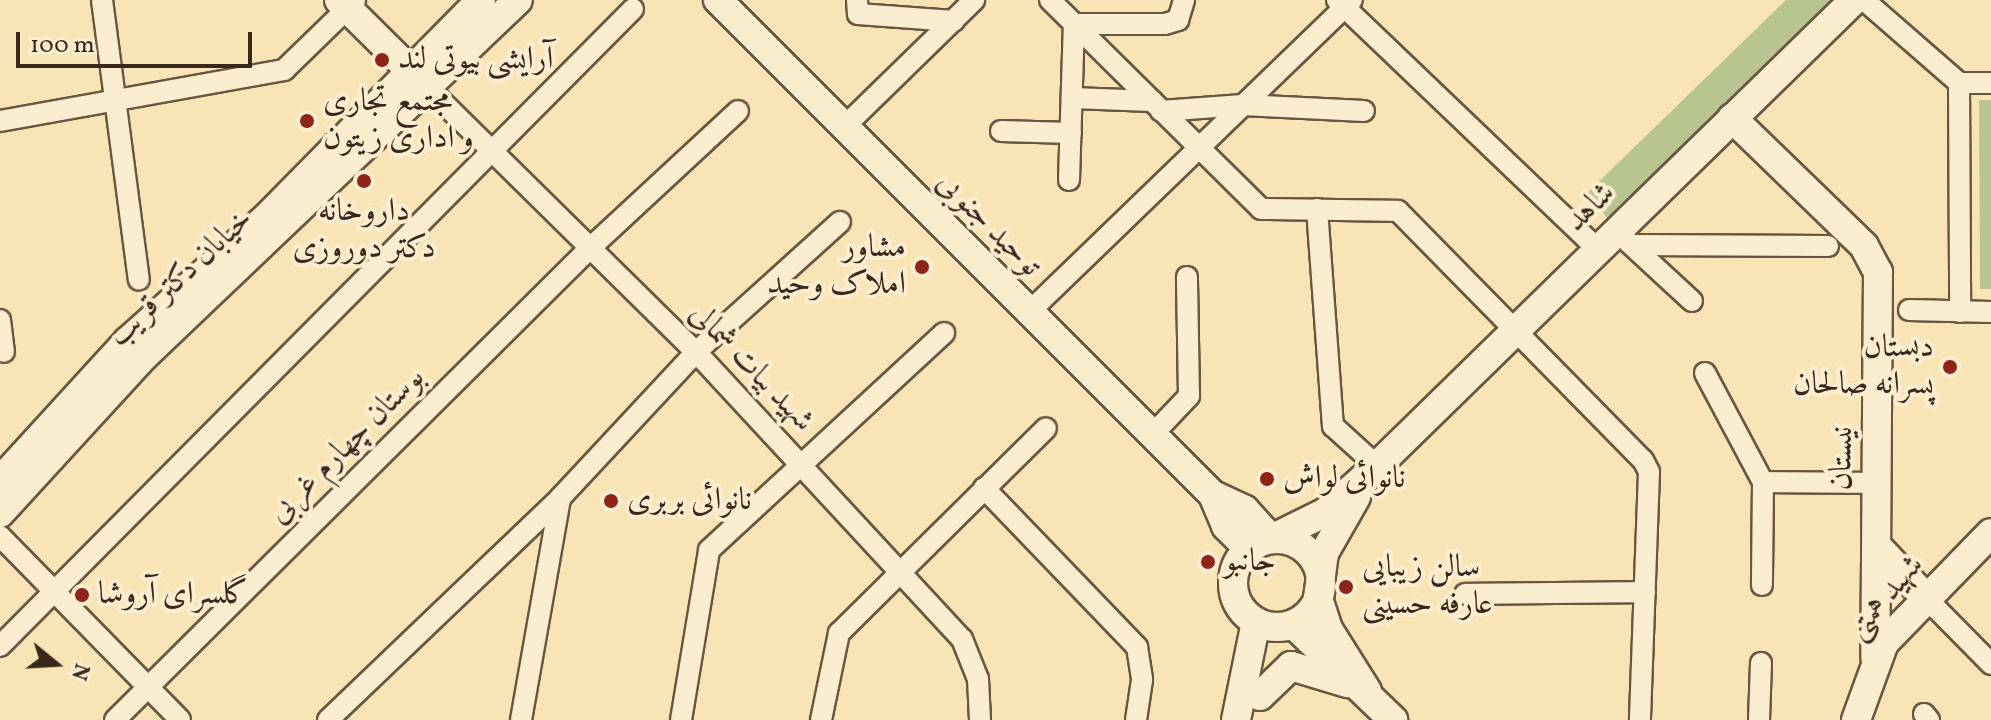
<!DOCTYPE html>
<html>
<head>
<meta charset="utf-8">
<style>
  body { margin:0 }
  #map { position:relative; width:1991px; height:720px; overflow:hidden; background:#f9e4b5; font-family:Vollkorn,Amiri,serif }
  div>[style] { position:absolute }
  .green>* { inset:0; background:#b9c591 }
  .roads { filter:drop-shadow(2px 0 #695642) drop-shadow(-2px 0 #695642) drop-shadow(0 2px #695642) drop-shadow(0 -2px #695642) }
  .street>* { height:20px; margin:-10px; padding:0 10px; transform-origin:10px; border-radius:10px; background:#fbedcf }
  .secondary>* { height:28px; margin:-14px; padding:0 14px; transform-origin:14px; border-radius:14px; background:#fbedcf }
  .secondary>.ring { margin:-14px; padding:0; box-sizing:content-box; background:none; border:28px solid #fbedcf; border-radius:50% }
  .dots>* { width:22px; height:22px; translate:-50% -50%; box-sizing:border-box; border:4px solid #fbedcf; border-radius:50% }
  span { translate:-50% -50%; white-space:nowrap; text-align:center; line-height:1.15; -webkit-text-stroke:8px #fbedcf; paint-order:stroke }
  .poi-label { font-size:32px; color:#39271b }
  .left { translate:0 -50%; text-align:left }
  .right { translate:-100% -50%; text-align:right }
  .street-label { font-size:32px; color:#39271b }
  .north { position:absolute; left:16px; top:624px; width:80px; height:80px; -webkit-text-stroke:6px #fbedcf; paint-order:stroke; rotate:108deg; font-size:22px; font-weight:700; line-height:32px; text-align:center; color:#39271b }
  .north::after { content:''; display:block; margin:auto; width:28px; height:36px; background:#39271b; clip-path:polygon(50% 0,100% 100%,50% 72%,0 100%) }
  .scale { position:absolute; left:16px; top:32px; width:236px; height:36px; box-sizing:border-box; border:4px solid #39271b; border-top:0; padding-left:10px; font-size:24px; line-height:28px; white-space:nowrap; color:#39271b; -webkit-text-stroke:6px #fbedcf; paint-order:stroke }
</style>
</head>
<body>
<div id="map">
  <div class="green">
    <div style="clip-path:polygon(1786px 0,1836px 0,1611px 222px,1586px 194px)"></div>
    <div style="clip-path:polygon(1979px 100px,1991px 100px,1991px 289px,1980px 289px)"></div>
  </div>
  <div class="roads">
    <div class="street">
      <div style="left:102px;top:0;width:282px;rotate:82.5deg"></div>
      <div style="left:857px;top:0;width:14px;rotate:86deg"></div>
      <div style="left:858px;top:14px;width:96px;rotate:4.2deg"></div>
      <div style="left:1050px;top:0;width:297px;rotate:44.7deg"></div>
      <div style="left:1261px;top:209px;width:137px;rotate:0.8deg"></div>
      <div style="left:1398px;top:211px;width:349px;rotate:45.5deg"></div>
      <div style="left:1643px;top:460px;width:13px;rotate:63deg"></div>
      <div style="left:1649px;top:472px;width:248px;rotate:92.1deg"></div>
      <div style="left:1337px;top:0;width:361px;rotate:43.7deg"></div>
      <div style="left:1864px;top:0;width:126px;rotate:41.1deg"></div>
      <div style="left:1959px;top:83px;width:32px"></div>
      <div style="left:1959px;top:83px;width:229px;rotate:89.7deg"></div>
      <div style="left:427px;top:87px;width:378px;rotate:44.6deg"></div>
      <div style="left:696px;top:352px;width:391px;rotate:47.2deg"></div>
      <div style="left:962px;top:639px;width:43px;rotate:68.2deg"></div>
      <div style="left:978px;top:679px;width:41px;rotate:87.2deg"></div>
      <div style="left:1072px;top:98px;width:80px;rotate:2.1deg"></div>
      <div style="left:1161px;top:111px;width:82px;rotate:-4.2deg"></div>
      <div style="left:1243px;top:105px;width:121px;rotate:2.8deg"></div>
      <div style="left:0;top:121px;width:289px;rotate:-10.2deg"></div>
      <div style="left:284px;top:70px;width:99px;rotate:-44.2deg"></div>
      <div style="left:844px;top:127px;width:182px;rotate:-44.3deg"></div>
      <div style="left:1001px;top:131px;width:70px;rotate:1.6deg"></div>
      <div style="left:1069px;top:180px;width:156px;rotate:-88.2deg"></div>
      <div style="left:1074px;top:24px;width:91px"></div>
      <div style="left:1165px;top:24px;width:14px;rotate:-17deg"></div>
      <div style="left:1178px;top:20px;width:21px;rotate:-73deg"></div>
      <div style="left:1317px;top:209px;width:218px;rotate:85.8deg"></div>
      <div style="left:1333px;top:426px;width:59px;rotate:42.3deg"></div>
      <div style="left:1628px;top:242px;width:87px;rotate:42.7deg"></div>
      <div style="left:1632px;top:245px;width:196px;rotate:0.3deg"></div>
      <div style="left:1909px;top:310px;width:82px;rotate:1.4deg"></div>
      <div style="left:1028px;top:313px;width:450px;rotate:-44deg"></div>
      <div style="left:0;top:320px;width:32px;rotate:83deg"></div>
      <div style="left:1705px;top:373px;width:123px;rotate:62deg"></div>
      <div style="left:1763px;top:482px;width:103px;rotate:90.6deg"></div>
      <div style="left:1152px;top:435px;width:54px;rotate:-46.5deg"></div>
      <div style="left:1189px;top:396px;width:119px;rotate:-91deg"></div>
      <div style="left:1763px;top:482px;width:113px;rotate:0.5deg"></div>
      <div style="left:984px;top:488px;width:221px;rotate:46.1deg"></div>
      <div style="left:1137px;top:647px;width:33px;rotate:81deg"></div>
      <div style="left:1142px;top:680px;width:40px;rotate:98.5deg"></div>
      <div style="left:0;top:536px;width:257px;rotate:45.6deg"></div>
      <div style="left:1465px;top:594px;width:180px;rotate:-0.6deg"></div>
      <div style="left:1926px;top:598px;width:93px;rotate:45.4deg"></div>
      <div style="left:0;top:646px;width:898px;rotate:-45.18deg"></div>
      <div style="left:1924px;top:714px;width:8px;rotate:50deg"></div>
      <div style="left:115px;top:720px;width:668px;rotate:-44.82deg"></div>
      <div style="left:589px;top:249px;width:203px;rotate:-42.8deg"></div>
      <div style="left:328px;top:720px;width:321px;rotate:-43.7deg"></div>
      <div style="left:560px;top:498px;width:200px;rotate:-47deg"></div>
      <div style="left:696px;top:352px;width:194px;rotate:-42.1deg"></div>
      <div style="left:521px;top:720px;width:225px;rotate:-80deg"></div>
      <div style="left:681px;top:720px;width:172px;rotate:-80.6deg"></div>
      <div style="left:709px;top:550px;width:320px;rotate:-42.7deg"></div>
      <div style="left:821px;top:720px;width:89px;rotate:-78.3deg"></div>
      <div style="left:839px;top:633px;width:291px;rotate:-44.7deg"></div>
      <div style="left:1759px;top:720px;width:57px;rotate:-88deg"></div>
    </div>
    <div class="secondary">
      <div style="left:339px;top:0;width:120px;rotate:44.7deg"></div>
      <div style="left:718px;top:0;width:700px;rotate:45deg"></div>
      <div style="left:1213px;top:495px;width:35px;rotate:25deg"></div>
      <div style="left:1245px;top:510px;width:39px;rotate:48deg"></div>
      <div style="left:1271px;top:539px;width:61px;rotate:-26.1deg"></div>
      <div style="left:1326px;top:512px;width:69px;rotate:-42deg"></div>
      <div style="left:1377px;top:466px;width:667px;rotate:-44.33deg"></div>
      <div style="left:1732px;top:118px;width:184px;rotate:44.1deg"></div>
      <div style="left:1864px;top:246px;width:30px;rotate:62deg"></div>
      <div style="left:1878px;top:272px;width:385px;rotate:90.4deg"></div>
      <div style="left:0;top:481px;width:190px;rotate:-47.6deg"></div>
      <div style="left:128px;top:341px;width:185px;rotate:-41.7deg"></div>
      <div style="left:266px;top:218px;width:306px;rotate:-45.4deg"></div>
      <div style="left:1213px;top:495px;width:34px;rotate:67deg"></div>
      <div style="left:1226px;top:526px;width:33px;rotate:45deg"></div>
      <div style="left:1356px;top:497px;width:64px;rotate:119.7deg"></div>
      <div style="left:1324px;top:553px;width:45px;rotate:97.6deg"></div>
      <div style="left:1318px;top:598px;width:33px;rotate:72deg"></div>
      <div style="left:1328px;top:629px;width:73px;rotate:57.8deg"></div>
      <div style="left:0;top:513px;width:213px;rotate:-47.5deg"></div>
      <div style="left:144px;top:356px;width:516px;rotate:-43.59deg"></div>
      <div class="ring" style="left:1233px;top:539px;width:60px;height:60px"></div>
      <div style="left:1877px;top:546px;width:71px;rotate:46.7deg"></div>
      <div style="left:1293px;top:624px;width:139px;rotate:43.8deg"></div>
      <div style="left:1260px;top:696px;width:43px;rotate:-44.1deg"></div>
      <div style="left:1291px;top:666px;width:59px;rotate:16.9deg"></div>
      <div style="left:1236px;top:720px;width:100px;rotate:-78.5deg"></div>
      <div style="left:1856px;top:720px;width:82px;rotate:-70deg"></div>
      <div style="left:1884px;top:643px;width:153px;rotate:-45.8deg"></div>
    </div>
  </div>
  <div class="dots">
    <div style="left:382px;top:60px;background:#8f2418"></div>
    <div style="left:307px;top:121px;background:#8f2418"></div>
    <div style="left:364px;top:181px;background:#8f2418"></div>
    <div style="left:922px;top:267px;background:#8f2418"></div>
    <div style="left:1950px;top:367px;background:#8f2418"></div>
    <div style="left:1267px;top:479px;background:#8f2418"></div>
    <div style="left:611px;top:501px;background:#8f2418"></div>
    <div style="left:1208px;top:562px;background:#8f2418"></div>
    <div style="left:1346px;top:587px;background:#8f2418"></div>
    <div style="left:82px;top:595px;background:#8f2418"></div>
  </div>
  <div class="poi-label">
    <span class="left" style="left:398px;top:60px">آرایشی بیوتی لند</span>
    <span class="left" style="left:323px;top:121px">مجتمع تجاری<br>و اداری زیتون</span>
    <span style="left:364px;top:231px">داروخانه<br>دکتر دوروزی</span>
    <span class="right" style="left:906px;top:267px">مشاور<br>املاک وحید</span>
    <span class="right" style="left:1934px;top:367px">دبستان<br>پسرانه صالحان</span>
    <span class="left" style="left:1283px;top:479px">نانوائی لواش</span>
    <span class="left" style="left:627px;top:501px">نانوائی بربری</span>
    <span class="left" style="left:1224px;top:562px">جانبو</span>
    <span class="left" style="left:1362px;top:587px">سالن زیبایی<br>عارفه حسینی</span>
    <span class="left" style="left:98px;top:595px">گلسرای آروشا</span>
  </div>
  <div class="street-label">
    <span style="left:1591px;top:208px;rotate:-44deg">شاهد</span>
    <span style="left:988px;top:225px;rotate:45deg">توحید جنوبی</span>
    <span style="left:181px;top:278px;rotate:-43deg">خیابان دکتر قریب</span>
    <span style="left:751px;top:368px;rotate:46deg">شهید بیات شمالی</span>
    <span style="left:347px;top:446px;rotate:-45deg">بوستان چهارم غربی</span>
    <span style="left:1843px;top:458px;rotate:-89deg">نيستان</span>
    <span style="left:1886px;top:598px;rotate:-50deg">شهید همتی</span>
  </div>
  <div class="north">N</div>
  <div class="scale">100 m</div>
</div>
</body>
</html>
